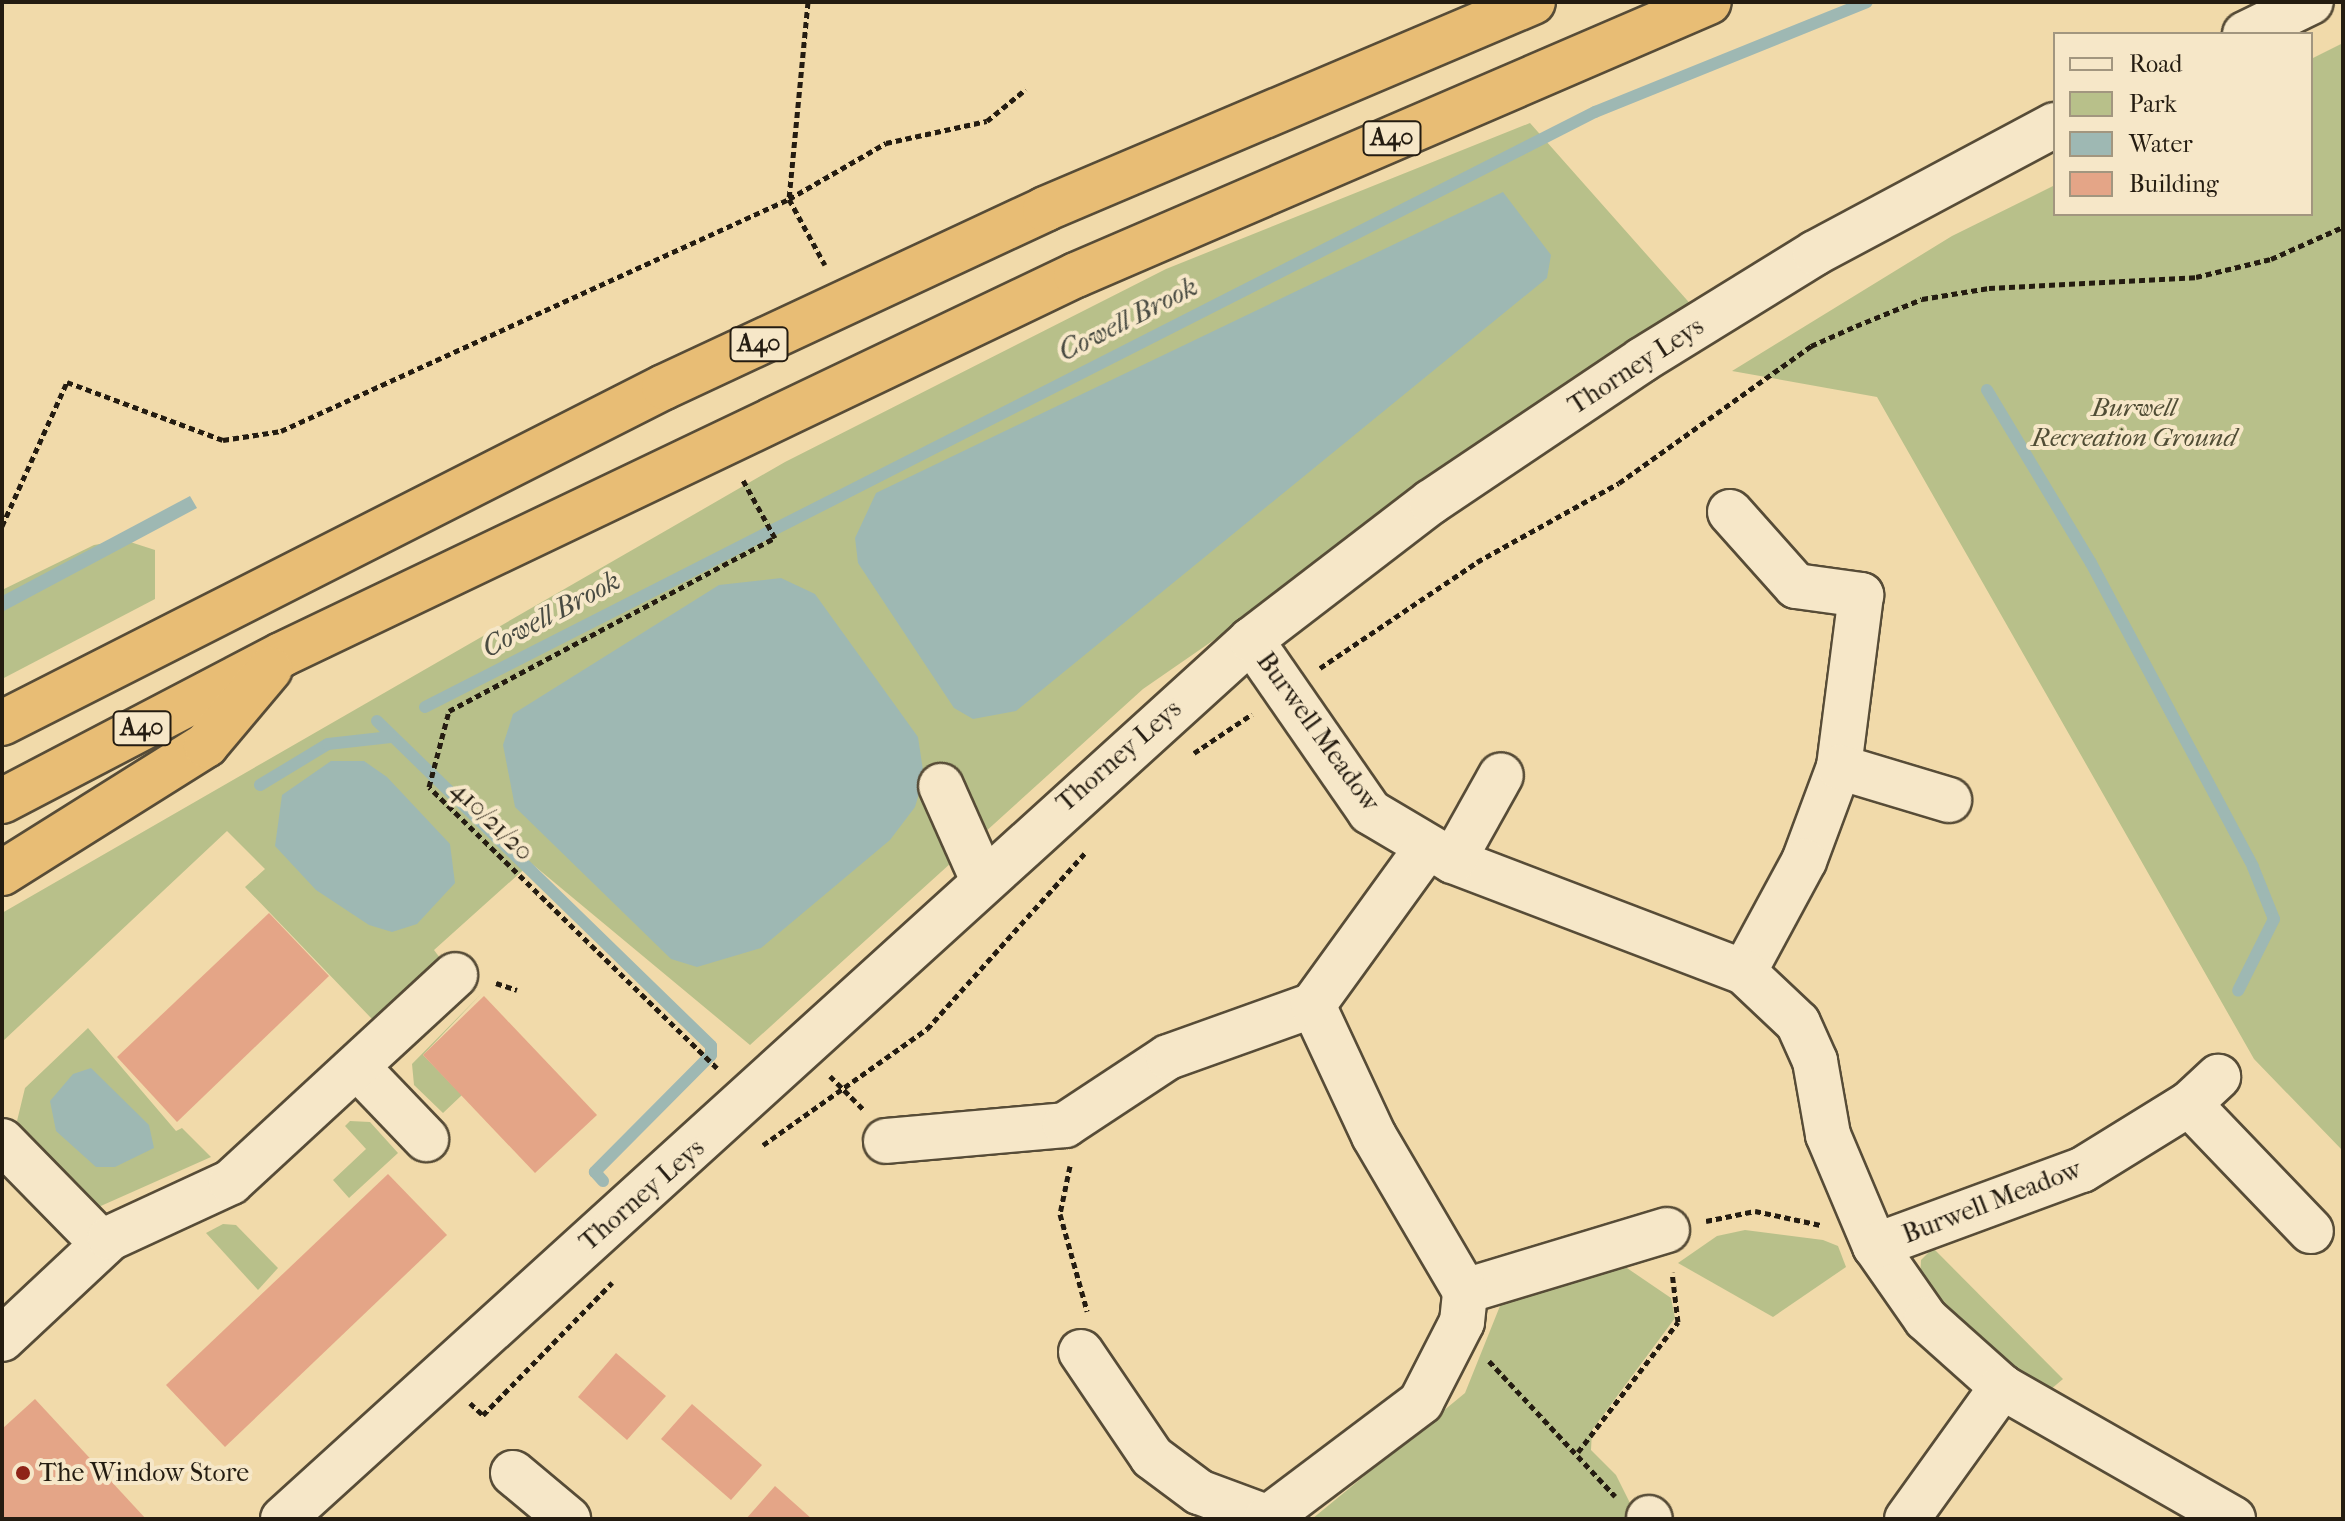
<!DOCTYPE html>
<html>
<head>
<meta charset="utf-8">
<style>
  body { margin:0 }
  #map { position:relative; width:2345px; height:1521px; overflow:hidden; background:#f1daaa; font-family:"IM FELL French Canon",serif }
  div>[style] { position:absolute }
  .green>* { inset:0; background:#b8c08a }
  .water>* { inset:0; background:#9eb8b3 }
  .stream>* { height:12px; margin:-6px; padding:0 6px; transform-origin:6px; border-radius:6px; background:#9eb8b3 }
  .building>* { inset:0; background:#e4a587 }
  .path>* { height:5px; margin-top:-2.5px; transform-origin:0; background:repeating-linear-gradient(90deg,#241c11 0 6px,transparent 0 10px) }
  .roads { filter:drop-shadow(2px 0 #574c37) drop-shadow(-2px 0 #574c37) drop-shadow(0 2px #574c37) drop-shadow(0 -2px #574c37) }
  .minor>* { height:44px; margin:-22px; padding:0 22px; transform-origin:22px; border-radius:22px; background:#f6e7c8 }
  .highway>* { height:44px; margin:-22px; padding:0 22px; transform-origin:22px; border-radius:22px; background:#e8bd75 }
  .dots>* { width:22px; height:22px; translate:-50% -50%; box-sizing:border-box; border:4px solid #f6e7c8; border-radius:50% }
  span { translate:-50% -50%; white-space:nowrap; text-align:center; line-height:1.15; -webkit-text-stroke:8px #f6e7c8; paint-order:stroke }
  .shield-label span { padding:2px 6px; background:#f6e7c8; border:2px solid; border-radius:6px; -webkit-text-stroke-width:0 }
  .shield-label { font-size:24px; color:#241c11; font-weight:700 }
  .street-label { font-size:26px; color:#241c11 }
  .park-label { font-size:26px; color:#504d35; font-style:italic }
  .poi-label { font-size:26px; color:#241c11 }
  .left { translate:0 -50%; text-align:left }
  .water-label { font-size:28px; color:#494b42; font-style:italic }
  .frame { position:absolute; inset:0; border:4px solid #241c11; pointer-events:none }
  .legend { position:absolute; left:2053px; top:32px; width:260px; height:184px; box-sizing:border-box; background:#f6e7c8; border:2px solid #a2967f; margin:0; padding:10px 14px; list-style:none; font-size:24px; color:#241c11 }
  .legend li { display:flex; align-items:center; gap:16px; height:40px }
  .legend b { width:40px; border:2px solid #a2967f }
</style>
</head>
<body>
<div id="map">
  <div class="green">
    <div style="clip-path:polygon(2343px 43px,2343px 1151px,2254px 1059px,1877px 397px,1732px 371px,1952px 236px,2055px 185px,2055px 214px,2311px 214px,2311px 59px)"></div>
    <div style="clip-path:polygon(1530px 123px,1694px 308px,1143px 689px,750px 1045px,531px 863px,434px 950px,440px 958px,372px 1019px,245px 887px,265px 869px,227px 831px,2px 1042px,2px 913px,785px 462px,1166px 269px)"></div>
    <div style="clip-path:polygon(124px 540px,155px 550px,155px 599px,2px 679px,2px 590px,94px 545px)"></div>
    <div style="clip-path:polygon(482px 993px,423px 1055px,462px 1095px,443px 1113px,414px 1085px,412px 1064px)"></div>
    <div style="clip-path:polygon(88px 1028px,176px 1131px,182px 1128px,211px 1157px,94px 1209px,17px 1121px,25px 1088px)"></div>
    <div style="clip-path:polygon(350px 1121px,370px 1122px,398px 1153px,349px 1198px,333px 1180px,366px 1149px,345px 1126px)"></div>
    <div style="clip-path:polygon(223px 1224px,236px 1225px,278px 1268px,258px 1290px,206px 1233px)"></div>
    <div style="clip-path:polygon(1745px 1230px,1823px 1240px,1838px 1246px,1846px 1267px,1773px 1317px,1678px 1263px,1717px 1236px)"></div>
    <div style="clip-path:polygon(1933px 1248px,2063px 1379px,2044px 1395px,1994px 1365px,1920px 1280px,1921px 1260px)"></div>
    <div style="clip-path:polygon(1624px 1266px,1671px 1298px,1675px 1318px,1592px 1430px,1591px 1450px,1616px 1475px,1638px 1519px,1312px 1519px,1465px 1393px,1504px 1296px)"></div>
  </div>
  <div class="water">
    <div style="clip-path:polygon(1503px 192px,1551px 255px,1547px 278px,1016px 711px,973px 719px,954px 708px,858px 563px,855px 538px,876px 493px)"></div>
    <div style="clip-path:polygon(190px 496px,197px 508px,2px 612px,2px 596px)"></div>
    <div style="clip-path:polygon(781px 578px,815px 594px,918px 737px,924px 777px,915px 807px,890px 840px,761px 948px,697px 967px,671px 959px,515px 807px,503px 745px,513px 714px,719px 585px)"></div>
    <div style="clip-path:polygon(331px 761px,364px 761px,387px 777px,450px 844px,455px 883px,417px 924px,392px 932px,369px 925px,316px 890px,275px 846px,282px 795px)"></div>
    <div style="clip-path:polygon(91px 1068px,149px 1125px,154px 1148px,115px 1167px,96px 1167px,56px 1131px,50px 1101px,73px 1074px)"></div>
  </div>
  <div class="stream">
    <div style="left:1987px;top:390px;width:202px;rotate:59deg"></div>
    <div style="left:2091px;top:563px;width:344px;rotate:61.9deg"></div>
    <div style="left:2253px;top:867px;width:56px;rotate:68deg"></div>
    <div style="left:2274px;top:919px;width:80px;rotate:116.6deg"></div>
    <div style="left:425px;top:707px;width:1313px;rotate:-26.96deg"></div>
    <div style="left:1595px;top:112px;width:293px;rotate:-22deg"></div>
    <div style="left:377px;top:721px;width:466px;rotate:44.2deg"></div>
    <div style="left:711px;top:1046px;width:9px;rotate:90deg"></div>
    <div style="left:711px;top:1055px;width:165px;rotate:134.8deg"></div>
    <div style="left:595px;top:1172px;width:12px;rotate:48deg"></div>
    <div style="left:260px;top:785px;width:79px;rotate:-31.1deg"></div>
    <div style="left:328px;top:744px;width:63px;rotate:-6.3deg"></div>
  </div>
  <div class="building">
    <div style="clip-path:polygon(269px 913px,329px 976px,177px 1122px,117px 1057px)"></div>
    <div style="clip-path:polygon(484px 996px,597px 1115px,535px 1173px,423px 1055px)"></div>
    <div style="clip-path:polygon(388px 1174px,447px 1235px,225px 1447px,166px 1385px)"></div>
    <div style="clip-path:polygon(616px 1353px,666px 1396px,627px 1440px,578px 1397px)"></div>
    <div style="clip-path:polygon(35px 1399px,98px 1467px,146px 1519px,2px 1519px,2px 1429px)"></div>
    <div style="clip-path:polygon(692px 1404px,762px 1465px,731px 1500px,661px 1439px)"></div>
    <div style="clip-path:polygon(775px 1486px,812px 1519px,746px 1519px)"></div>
  </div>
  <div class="path">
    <div style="left:808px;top:2px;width:198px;rotate:95.5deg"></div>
    <div style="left:789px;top:199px;width:75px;rotate:61.4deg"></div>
    <div style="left:2px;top:526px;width:158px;rotate:-65.7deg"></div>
    <div style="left:67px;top:382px;width:166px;rotate:20.4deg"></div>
    <div style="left:223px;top:440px;width:59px;rotate:-8.8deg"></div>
    <div style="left:281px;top:431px;width:558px;rotate:-24.55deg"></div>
    <div style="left:789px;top:199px;width:112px;rotate:-30deg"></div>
    <div style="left:886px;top:143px;width:103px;rotate:-12.3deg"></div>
    <div style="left:987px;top:121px;width:50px;rotate:-39.4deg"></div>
    <div style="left:1320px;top:668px;width:189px;rotate:-34deg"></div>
    <div style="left:1477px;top:562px;width:162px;rotate:-29.1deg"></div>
    <div style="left:1619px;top:483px;width:236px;rotate:-35.5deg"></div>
    <div style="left:1811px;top:346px;width:49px;rotate:-24deg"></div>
    <div style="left:1856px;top:326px;width:71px;rotate:-22.2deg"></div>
    <div style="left:1922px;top:299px;width:68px;rotate:-9.3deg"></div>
    <div style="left:1989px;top:288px;width:207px;rotate:-3deg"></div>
    <div style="left:2196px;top:277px;width:77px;rotate:-13.5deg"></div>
    <div style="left:2271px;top:259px;width:79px;rotate:-24deg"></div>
    <div style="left:1194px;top:753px;width:70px;rotate:-33.9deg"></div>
    <div style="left:496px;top:983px;width:22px;rotate:18deg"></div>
    <div style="left:717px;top:1068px;width:402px;rotate:-135.7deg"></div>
    <div style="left:429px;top:787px;width:79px;rotate:-75.3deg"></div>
    <div style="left:449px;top:711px;width:369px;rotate:-28deg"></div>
    <div style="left:775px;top:538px;width:66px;rotate:-118.9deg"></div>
    <div style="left:830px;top:1076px;width:47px;rotate:45deg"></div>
    <div style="left:763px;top:1145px;width:201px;rotate:-35.3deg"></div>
    <div style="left:927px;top:1029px;width:237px;rotate:-48.1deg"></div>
    <div style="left:1070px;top:1166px;width:49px;rotate:101.8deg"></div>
    <div style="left:1060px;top:1214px;width:101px;rotate:74.4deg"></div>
    <div style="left:1706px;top:1221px;width:50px;rotate:-11.5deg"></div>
    <div style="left:1755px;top:1211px;width:67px;rotate:12deg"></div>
    <div style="left:1489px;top:1361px;width:185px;rotate:47deg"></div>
    <div style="left:470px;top:1403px;width:18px;rotate:43deg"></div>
    <div style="left:483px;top:1415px;width:185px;rotate:-45.7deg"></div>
    <div style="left:1578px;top:1452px;width:164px;rotate:-52.4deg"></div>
    <div style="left:1678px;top:1322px;width:50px;rotate:-96.8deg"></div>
  </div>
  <div class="roads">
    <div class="minor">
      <div style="left:2245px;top:34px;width:73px;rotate:-25.9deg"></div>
      <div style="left:1730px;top:512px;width:99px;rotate:48.3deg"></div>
      <div style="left:1796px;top:586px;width:66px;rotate:7.9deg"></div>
      <div style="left:1861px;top:595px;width:173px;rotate:97.3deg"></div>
      <div style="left:1839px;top:767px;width:100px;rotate:110.4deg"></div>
      <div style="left:1804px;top:861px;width:126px;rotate:118.4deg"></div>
      <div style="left:1251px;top:640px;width:209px;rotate:55.3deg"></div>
      <div style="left:1370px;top:812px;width:96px;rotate:30.6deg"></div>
      <div style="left:1453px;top:861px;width:311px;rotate:20.9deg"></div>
      <div style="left:1744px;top:972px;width:74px;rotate:43.4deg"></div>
      <div style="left:1798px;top:1023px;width:42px;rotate:65.9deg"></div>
      <div style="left:1815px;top:1061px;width:75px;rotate:80deg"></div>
      <div style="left:1828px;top:1135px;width:121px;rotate:67.1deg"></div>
      <div style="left:1875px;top:1246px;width:89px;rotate:55.1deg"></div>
      <div style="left:1926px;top:1319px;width:102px;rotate:41.8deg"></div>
      <div style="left:2002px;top:1387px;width:266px;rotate:29.7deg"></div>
      <div style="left:1839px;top:767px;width:115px;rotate:16.7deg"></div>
      <div style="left:941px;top:786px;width:101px;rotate:66deg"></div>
      <div style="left:1453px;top:861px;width:98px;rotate:-60.8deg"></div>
      <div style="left:357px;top:1067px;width:100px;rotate:46.2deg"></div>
      <div style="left:2189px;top:1104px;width:176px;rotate:46.2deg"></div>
      <div style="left:2px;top:1141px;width:144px;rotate:45.6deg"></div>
      <div style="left:886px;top:1141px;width:180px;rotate:-5.1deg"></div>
      <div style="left:1065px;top:1125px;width:123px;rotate:-33.4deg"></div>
      <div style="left:1168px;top:1057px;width:154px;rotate:-19.7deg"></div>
      <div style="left:1875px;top:1246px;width:221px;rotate:-20.2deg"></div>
      <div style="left:2082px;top:1170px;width:126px;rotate:-31.7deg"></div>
      <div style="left:2189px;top:1104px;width:40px;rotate:-43deg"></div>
      <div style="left:1465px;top:1291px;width:211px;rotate:-16.8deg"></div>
      <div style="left:2px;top:1339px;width:148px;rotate:-43.1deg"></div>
      <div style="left:110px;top:1238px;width:133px;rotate:-24.8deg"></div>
      <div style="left:231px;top:1182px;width:305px;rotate:-42.7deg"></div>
      <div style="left:1081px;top:1352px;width:127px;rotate:55.9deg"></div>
      <div style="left:1152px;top:1457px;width:59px;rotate:36.7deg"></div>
      <div style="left:1199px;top:1492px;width:72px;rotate:20.5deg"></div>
      <div style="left:513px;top:1473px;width:72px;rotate:39.9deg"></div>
      <div style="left:1649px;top:1518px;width:1px;rotate:45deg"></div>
      <div style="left:283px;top:1519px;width:1308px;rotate:-42.24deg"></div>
      <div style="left:1251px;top:640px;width:227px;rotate:-37.5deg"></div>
      <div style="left:1431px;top:502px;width:254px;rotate:-33.9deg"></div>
      <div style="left:1642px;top:360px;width:203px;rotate:-31.7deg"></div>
      <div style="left:1815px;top:253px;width:272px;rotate:-28.1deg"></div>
      <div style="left:1266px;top:1519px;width:194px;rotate:-37deg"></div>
      <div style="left:1421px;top:1402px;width:90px;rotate:-62.9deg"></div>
      <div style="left:1462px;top:1322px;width:31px;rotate:-84deg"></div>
      <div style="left:1465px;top:1291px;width:180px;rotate:-120.4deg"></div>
      <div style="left:1374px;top:1136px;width:145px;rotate:-115deg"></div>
      <div style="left:1313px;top:1005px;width:193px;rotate:-54.1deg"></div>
      <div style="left:1907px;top:1519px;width:163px;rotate:-54.3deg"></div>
    </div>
    <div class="highway">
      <div style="left:2px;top:723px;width:742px;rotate:-26.91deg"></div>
      <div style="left:664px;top:387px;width:421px;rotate:-25deg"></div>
      <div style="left:1045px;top:209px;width:530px;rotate:-22.99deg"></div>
      <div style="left:2px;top:801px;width:315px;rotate:-27.6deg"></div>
      <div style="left:281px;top:655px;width:881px;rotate:-25.55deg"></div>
      <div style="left:1076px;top:275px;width:689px;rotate:-23.33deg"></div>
      <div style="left:2px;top:873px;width:241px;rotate:-32.1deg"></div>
      <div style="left:206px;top:745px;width:99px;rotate:-49.9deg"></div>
    </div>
  </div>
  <div class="dots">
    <div style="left:23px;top:1473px;background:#8f2418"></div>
  </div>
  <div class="shield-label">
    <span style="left:1392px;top:138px">A40</span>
    <span style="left:759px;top:344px">A40</span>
    <span style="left:142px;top:728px">A40</span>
  </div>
  <div class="street-label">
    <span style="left:1636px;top:366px;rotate:-33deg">Thorney Leys</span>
    <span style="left:1318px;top:732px;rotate:54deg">Burwell Meadow</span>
    <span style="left:1119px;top:756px;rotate:-41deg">Thorney Leys</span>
    <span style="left:492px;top:821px;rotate:44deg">410/21/20</span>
    <span style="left:642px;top:1195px;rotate:-41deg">Thorney Leys</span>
    <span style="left:1992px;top:1202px;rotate:-21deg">Burwell Meadow</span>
  </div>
  <div class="park-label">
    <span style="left:2134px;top:423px">Burwell<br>Recreation Ground</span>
  </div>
  <div class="poi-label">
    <span class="left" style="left:39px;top:1473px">The Window Store</span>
  </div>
  <div class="water-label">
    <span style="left:1128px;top:319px;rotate:-27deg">Cowell Brook</span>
    <span style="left:551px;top:614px;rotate:-28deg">Cowell Brook</span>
  </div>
  <div class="frame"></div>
  <ul class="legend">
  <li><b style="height:10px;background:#f6e7c8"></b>Road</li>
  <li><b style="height:22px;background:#b8c08a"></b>Park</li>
  <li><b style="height:22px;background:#9eb8b3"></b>Water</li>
  <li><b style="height:22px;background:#e4a587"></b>Building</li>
  </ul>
</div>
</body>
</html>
